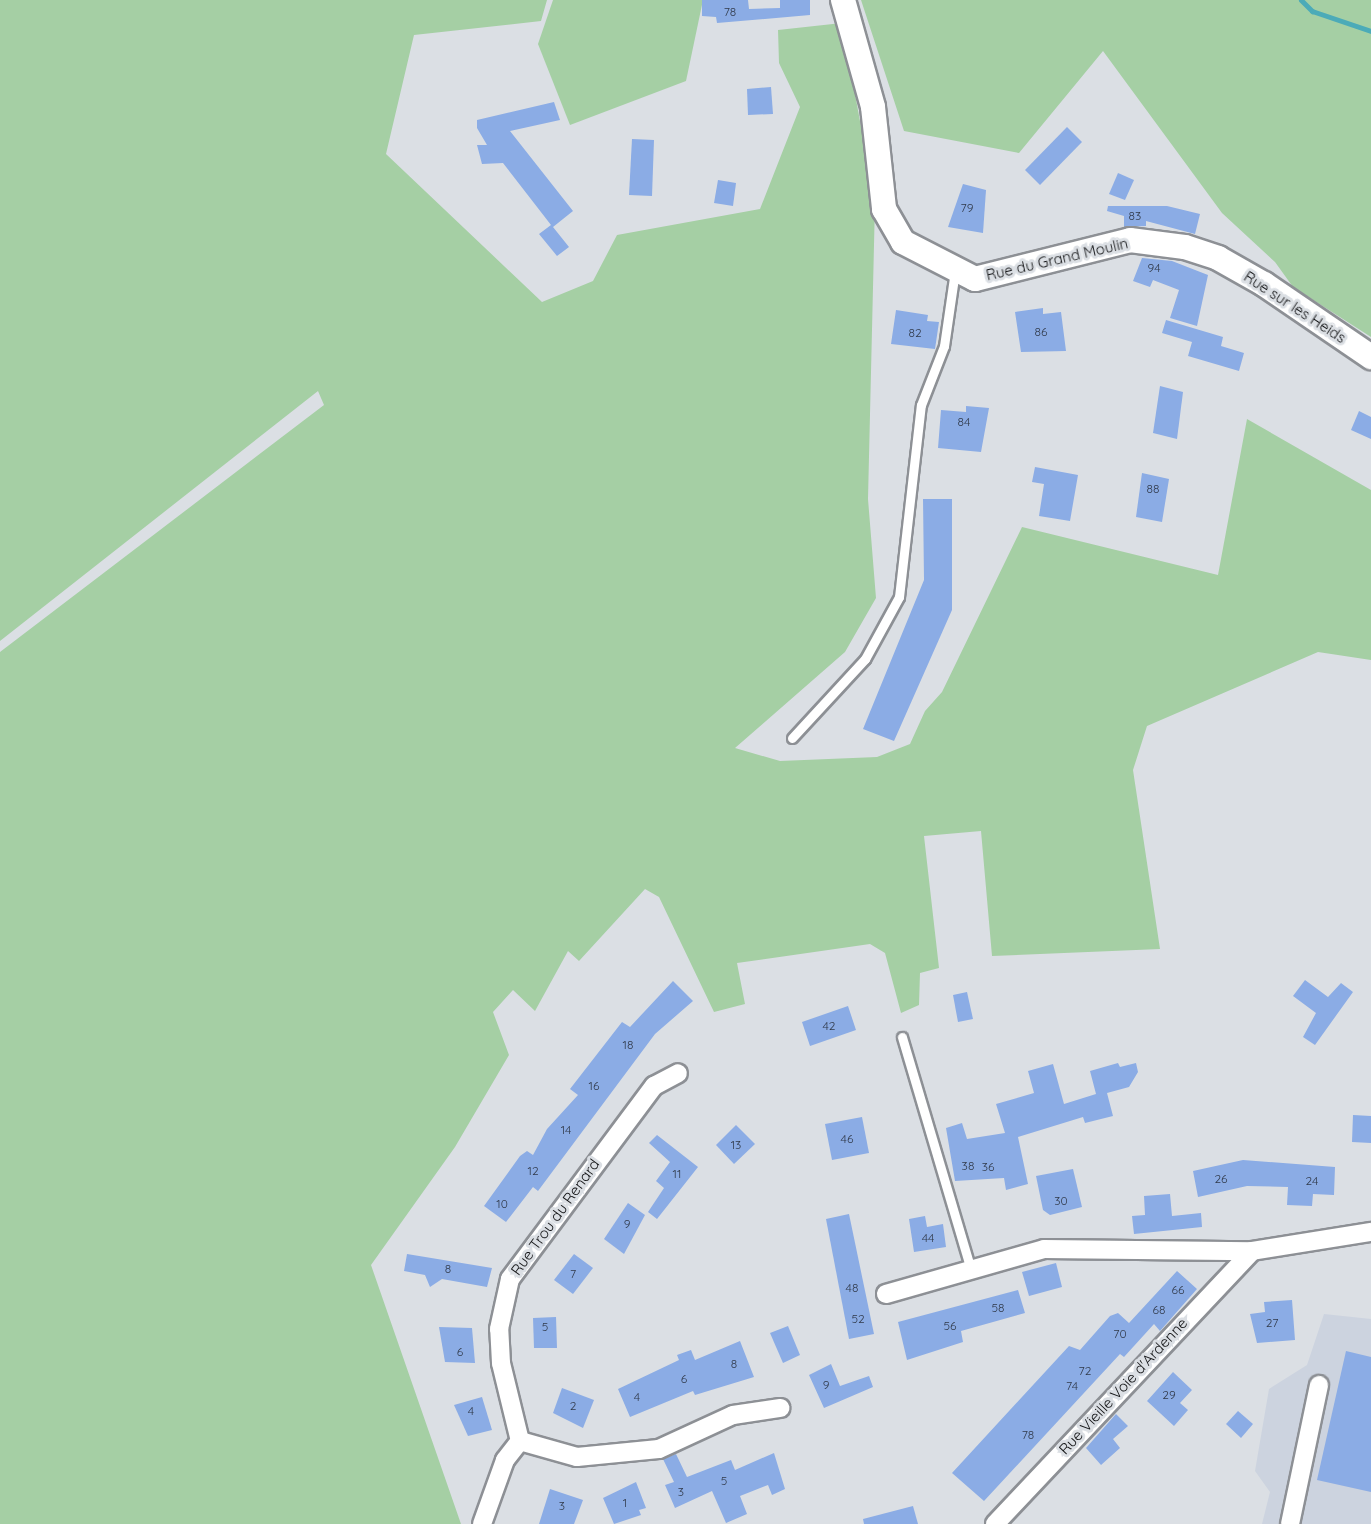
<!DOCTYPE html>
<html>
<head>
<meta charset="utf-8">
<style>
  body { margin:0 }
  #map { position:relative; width:1371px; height:1524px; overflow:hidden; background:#dbdfe4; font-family:Quicksand,sans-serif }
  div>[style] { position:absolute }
  .built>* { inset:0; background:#ccd3df }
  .green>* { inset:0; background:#a5cfa4 }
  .stream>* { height:5px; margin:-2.5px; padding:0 2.5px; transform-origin:2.5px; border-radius:2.5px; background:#4cabb8 }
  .building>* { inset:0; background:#8bace5 }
  .roads { filter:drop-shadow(2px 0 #8d9095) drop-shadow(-2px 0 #8d9095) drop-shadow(0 2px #8d9095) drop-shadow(0 -2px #8d9095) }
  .service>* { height:9px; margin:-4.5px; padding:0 4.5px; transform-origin:4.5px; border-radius:4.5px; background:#fff }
  .minor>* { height:18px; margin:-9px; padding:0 9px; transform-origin:9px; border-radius:9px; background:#fff }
  .tertiary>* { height:24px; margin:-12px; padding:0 12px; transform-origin:12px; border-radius:12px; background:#fff }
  span { translate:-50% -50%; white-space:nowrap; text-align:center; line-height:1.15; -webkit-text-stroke:6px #dbdfe4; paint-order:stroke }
  .number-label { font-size:12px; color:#303949 }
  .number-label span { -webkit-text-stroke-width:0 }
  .street-label { font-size:15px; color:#121315 }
</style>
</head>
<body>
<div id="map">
  <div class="built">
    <div style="clip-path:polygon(1324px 1314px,1371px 1319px,1371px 1524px,1262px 1524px,1270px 1492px,1255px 1471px,1269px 1389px,1307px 1365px)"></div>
  </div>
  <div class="green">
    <div style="clip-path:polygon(0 0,547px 0,541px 21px,414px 35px,386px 154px,542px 302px,593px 281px,617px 235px,760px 209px,800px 107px,779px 63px,778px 30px,842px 23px,875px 203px,868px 499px,876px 598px,845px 652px,735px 748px,780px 761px,877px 757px,910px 744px,925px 711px,942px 692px,1022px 527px,1218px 575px,1247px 419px,1371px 490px,1371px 660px,1318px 652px,1147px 726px,1133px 770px,1160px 949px,992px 956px,981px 831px,924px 836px,939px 968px,920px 973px,919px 1005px,901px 1013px,885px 953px,870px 944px,737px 963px,745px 1004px,714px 1012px,659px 897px,645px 889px,579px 961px,568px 951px,535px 1011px,513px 990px,493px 1012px,509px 1055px,455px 1147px,371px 1265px,461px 1524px,0 1524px,0 652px,324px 405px,318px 391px,0 641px)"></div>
    <div style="clip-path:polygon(553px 0,703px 0,686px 81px,570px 125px,538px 44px)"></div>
    <div style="clip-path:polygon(861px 0,1371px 0,1371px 337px,1293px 287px,1275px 262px,1222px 213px,1103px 51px,1019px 153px,904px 131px)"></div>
  </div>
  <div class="stream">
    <div style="left:1301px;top:0;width:16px;rotate:45deg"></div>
    <div style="left:1312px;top:11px;width:62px;rotate:18.7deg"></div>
  </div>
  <div class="building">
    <div style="clip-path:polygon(702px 0,748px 0,749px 9px,780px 8px,780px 0,810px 0,810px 15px,717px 23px,716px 17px,702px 16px)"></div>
    <div style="clip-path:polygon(771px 87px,773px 114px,748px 115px,747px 89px)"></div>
    <div style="clip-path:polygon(554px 102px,560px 120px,510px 131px,573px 211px,553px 227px,569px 247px,557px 256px,539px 234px,551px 225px,503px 163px,482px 164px,477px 145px,487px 145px,477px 128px,477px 120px)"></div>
    <div style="clip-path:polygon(1067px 127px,1082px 142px,1040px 185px,1025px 170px)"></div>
    <div style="clip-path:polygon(632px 139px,654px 140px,652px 196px,629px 195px)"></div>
    <div style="clip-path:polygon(1118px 173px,1134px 180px,1125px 200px,1109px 194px)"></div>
    <div style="clip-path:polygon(718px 180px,736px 183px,733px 206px,714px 203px)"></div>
    <div style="clip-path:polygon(963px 184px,986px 190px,983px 233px,948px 227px)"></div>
    <div style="clip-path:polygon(1108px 206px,1167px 206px,1200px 214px,1195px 234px,1146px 221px,1146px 226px,1124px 227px,1124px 216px,1107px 211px)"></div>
    <div style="clip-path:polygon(1142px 258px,1172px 261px,1208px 275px,1197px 326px,1170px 318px,1179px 290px,1153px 280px,1150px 287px,1133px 281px)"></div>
    <div style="clip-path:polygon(1043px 308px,1043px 314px,1061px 312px,1066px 351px,1021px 352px,1015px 312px)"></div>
    <div style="clip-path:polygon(896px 310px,928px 315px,927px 321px,939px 322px,935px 349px,891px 344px)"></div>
    <div style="clip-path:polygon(1166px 320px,1223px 337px,1221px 346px,1244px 353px,1239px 371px,1188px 356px,1192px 342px,1162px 333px)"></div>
    <div style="clip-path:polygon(1160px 386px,1183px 392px,1177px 439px,1153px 433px)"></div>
    <div style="clip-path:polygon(966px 406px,989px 408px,981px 452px,938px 448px,941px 410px,966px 412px)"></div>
    <div style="clip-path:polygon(1359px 411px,1371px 417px,1371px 439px,1351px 430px)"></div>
    <div style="clip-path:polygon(1035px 467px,1078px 475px,1070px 521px,1039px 516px,1044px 484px,1032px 482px)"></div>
    <div style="clip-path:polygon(1142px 473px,1169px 479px,1162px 522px,1136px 517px)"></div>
    <div style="clip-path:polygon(923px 499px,952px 499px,952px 610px,894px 741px,863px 729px,924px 580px)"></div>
    <div style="clip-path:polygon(1305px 980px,1328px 997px,1341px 983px,1353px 992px,1315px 1045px,1303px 1037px,1316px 1013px,1293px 996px)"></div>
    <div style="clip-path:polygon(673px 981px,693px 1001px,655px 1034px,538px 1191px,533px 1187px,506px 1222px,484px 1206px,520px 1156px,527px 1151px,533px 1155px,547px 1129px,578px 1095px,570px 1089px,622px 1022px,630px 1027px)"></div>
    <div style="clip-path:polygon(967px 992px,973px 1019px,958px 1022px,953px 995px)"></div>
    <div style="clip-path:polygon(848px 1006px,856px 1030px,810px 1046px,802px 1022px)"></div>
    <div style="clip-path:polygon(1118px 1063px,1120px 1067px,1136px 1063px,1138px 1072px,1129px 1087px,1107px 1093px,1113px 1116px,1085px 1123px,1083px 1117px,1018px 1137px,1028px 1184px,1006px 1190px,1004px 1178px,955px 1181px,946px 1128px,962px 1123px,967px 1139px,1005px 1133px,996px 1104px,1034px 1093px,1028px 1071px,1053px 1064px,1064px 1104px,1096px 1094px,1090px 1071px)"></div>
    <div style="clip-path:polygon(1353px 1115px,1371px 1116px,1371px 1143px,1352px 1142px)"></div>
    <div style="clip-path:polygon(862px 1117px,869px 1153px,832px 1160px,825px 1124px)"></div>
    <div style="clip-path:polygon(736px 1125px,755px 1144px,734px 1164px,716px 1145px)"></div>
    <div style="clip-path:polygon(657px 1135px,698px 1167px,657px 1219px,648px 1212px,664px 1188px,656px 1181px,670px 1162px,649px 1143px)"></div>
    <div style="clip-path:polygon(1243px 1160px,1335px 1167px,1334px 1195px,1313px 1194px,1312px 1206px,1287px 1205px,1288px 1187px,1247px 1186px,1198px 1197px,1193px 1171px)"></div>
    <div style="clip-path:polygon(1073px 1169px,1082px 1207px,1050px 1215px,1043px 1210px,1036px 1176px)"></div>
    <div style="clip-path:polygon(1170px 1194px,1172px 1216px,1201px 1213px,1202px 1227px,1134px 1234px,1132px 1216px,1145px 1215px,1144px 1196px)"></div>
    <div style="clip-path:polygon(628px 1203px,645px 1215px,624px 1254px,604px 1239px)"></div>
    <div style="clip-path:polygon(849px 1214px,874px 1334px,849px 1339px,826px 1219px)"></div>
    <div style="clip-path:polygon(925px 1216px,927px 1227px,943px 1224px,946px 1247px,914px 1252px,909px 1219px)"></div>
    <div style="clip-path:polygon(407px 1254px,492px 1268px,487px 1287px,442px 1279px,430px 1287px,425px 1275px,404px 1271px)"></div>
    <div style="clip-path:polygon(574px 1254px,593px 1268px,573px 1294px,554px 1280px)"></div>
    <div style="clip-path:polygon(1056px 1263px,1062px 1287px,1029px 1296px,1022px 1272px)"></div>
    <div style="clip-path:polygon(1177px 1271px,1197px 1289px,1160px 1331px,1154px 1324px,1124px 1357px,1120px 1354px,984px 1501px,952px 1473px,1069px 1346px,1080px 1350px,1110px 1316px,1118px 1313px,1129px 1323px)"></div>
    <div style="clip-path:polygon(1018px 1290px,1025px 1313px,961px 1331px,963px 1342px,907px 1360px,898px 1322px)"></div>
    <div style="clip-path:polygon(1292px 1300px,1295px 1340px,1257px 1343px,1250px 1314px,1265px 1312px,1264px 1302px)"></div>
    <div style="clip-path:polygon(556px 1317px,557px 1348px,534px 1348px,533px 1318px)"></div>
    <div style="clip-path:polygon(788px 1326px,800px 1355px,783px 1363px,770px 1333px)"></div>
    <div style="clip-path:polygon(439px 1327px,472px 1328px,475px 1363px,445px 1362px)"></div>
    <div style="clip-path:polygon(740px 1341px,754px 1377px,695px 1395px,693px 1391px,630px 1417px,618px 1389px,679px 1360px,677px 1355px,691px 1350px,695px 1360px)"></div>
    <div style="clip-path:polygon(1346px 1351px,1371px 1357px,1371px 1492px,1317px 1480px)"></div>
    <div style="clip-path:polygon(831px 1364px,840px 1386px,869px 1376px,873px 1387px,824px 1408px,809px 1375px)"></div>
    <div style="clip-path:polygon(1173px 1372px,1192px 1390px,1180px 1403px,1188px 1410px,1174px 1426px,1147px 1401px)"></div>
    <div style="clip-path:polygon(562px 1388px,594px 1400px,583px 1428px,553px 1413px)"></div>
    <div style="clip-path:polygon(482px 1397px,492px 1430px,468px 1436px,454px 1405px)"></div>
    <div style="clip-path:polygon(1238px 1411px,1253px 1424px,1241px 1438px,1226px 1424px)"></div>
    <div style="clip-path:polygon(1116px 1414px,1128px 1426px,1113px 1439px,1120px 1448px,1101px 1465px,1086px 1448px)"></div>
    <div style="clip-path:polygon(774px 1453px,785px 1489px,772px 1495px,768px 1485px,740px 1496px,747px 1514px,726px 1523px,712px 1491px,675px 1508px,665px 1485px,674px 1482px,663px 1459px,676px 1454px,687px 1477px,731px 1460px,735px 1470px)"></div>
    <div style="clip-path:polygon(636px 1482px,646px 1508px,639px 1510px,641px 1515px,614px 1524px,603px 1498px)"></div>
    <div style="clip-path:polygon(550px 1489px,583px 1500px,574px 1524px,539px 1524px)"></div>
    <div style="clip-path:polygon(913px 1506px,918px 1524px,864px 1524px,863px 1519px)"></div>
  </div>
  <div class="roads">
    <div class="service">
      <div style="left:792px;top:738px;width:108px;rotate:-47.3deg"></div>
      <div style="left:865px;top:659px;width:71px;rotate:-61.3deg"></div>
      <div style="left:899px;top:597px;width:193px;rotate:-83.5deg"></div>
      <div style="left:921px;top:405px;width:63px;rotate:-68.7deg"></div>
      <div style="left:944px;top:346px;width:76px;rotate:-81.7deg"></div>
      <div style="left:902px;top:1037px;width:243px;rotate:73.5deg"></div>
    </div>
    <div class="minor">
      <div style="left:886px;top:1294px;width:164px;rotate:-15.9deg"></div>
      <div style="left:1044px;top:1249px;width:208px;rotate:0.6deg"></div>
      <div style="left:520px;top:1441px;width:59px;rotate:15.7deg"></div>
      <div style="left:577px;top:1457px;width:82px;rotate:-5.6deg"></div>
      <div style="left:659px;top:1449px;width:81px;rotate:-24.7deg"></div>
      <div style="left:733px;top:1415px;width:48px;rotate:-8.5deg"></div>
      <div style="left:482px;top:1524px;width:68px;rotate:-70.2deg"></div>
      <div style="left:505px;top:1460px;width:24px;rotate:-52deg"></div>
      <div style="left:520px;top:1441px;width:80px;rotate:-103.7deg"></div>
      <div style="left:501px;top:1363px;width:34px;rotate:-93deg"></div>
      <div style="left:499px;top:1329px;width:51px;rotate:-77.6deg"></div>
      <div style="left:510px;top:1279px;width:241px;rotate:-53.3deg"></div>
      <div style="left:654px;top:1086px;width:27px;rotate:-28deg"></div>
      <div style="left:995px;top:1524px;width:375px;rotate:-46.7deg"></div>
      <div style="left:1252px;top:1251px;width:121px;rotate:-9.1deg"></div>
      <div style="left:1290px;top:1524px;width:142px;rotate:-78.2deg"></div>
    </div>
    <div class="tertiary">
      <div style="left:843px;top:0;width:111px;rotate:74.3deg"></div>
      <div style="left:873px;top:107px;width:103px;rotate:83.8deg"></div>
      <div style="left:884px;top:209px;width:38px;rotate:60deg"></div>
      <div style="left:903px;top:242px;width:81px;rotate:27.2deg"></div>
      <div style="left:975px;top:279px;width:160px;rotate:-14.1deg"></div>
      <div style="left:1130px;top:240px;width:55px;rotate:7.3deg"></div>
      <div style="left:1185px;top:247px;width:35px;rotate:18deg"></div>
      <div style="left:1218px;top:258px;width:53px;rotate:29.5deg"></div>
      <div style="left:1264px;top:284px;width:130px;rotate:34.3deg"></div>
    </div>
  </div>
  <div class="number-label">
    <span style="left:730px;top:12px">78</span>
    <span style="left:967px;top:208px">79</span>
    <span style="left:1135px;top:216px">83</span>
    <span style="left:1154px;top:268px">94</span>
    <span style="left:1041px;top:332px">86</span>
    <span style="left:915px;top:333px">82</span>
    <span style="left:964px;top:422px">84</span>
    <span style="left:1153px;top:489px">88</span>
    <span style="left:829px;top:1026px">42</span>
    <span style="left:628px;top:1045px">18</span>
    <span style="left:594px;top:1086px">16</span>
    <span style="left:566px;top:1130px">14</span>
    <span style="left:847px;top:1139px">46</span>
    <span style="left:736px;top:1145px">13</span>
    <span style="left:968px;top:1166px">38</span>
    <span style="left:988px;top:1167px">36</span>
    <span style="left:533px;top:1171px">12</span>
    <span style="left:677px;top:1174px">11</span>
    <span style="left:1221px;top:1179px">26</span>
    <span style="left:1312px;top:1181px">24</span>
    <span style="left:1061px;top:1201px">30</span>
    <span style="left:502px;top:1204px">10</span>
    <span style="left:627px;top:1224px">9</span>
    <span style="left:928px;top:1238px">44</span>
    <span style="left:448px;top:1269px">8</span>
    <span style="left:573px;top:1274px">7</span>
    <span style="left:852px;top:1288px">48</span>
    <span style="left:1178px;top:1290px">66</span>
    <span style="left:998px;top:1308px">58</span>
    <span style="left:1159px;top:1310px">68</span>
    <span style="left:858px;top:1319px">52</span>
    <span style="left:1272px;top:1323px">27</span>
    <span style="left:950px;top:1326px">56</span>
    <span style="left:545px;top:1327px">5</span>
    <span style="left:1120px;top:1334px">70</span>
    <span style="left:460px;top:1352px">6</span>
    <span style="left:734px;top:1364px">8</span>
    <span style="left:1085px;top:1371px">72</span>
    <span style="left:684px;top:1379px">6</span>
    <span style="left:826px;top:1385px">9</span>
    <span style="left:1072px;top:1386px">74</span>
    <span style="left:1169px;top:1395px">29</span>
    <span style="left:637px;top:1397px">4</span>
    <span style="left:573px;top:1406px">2</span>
    <span style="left:471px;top:1411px">4</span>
    <span style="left:1028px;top:1435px">78</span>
    <span style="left:724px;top:1481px">5</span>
    <span style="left:681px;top:1492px">3</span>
    <span style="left:625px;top:1503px">1</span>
    <span style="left:562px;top:1506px">3</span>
  </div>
  <div class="street-label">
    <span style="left:1057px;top:259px;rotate:-13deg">Rue du Grand Moulin</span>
    <span style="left:1295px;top:307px;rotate:33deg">Rue sur les Heids</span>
    <span style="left:555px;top:1217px;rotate:-54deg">Rue Trou du Renard</span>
    <span style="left:1123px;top:1386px;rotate:-47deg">Rue Vieille Voie d'Ardenne</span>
  </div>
</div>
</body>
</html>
